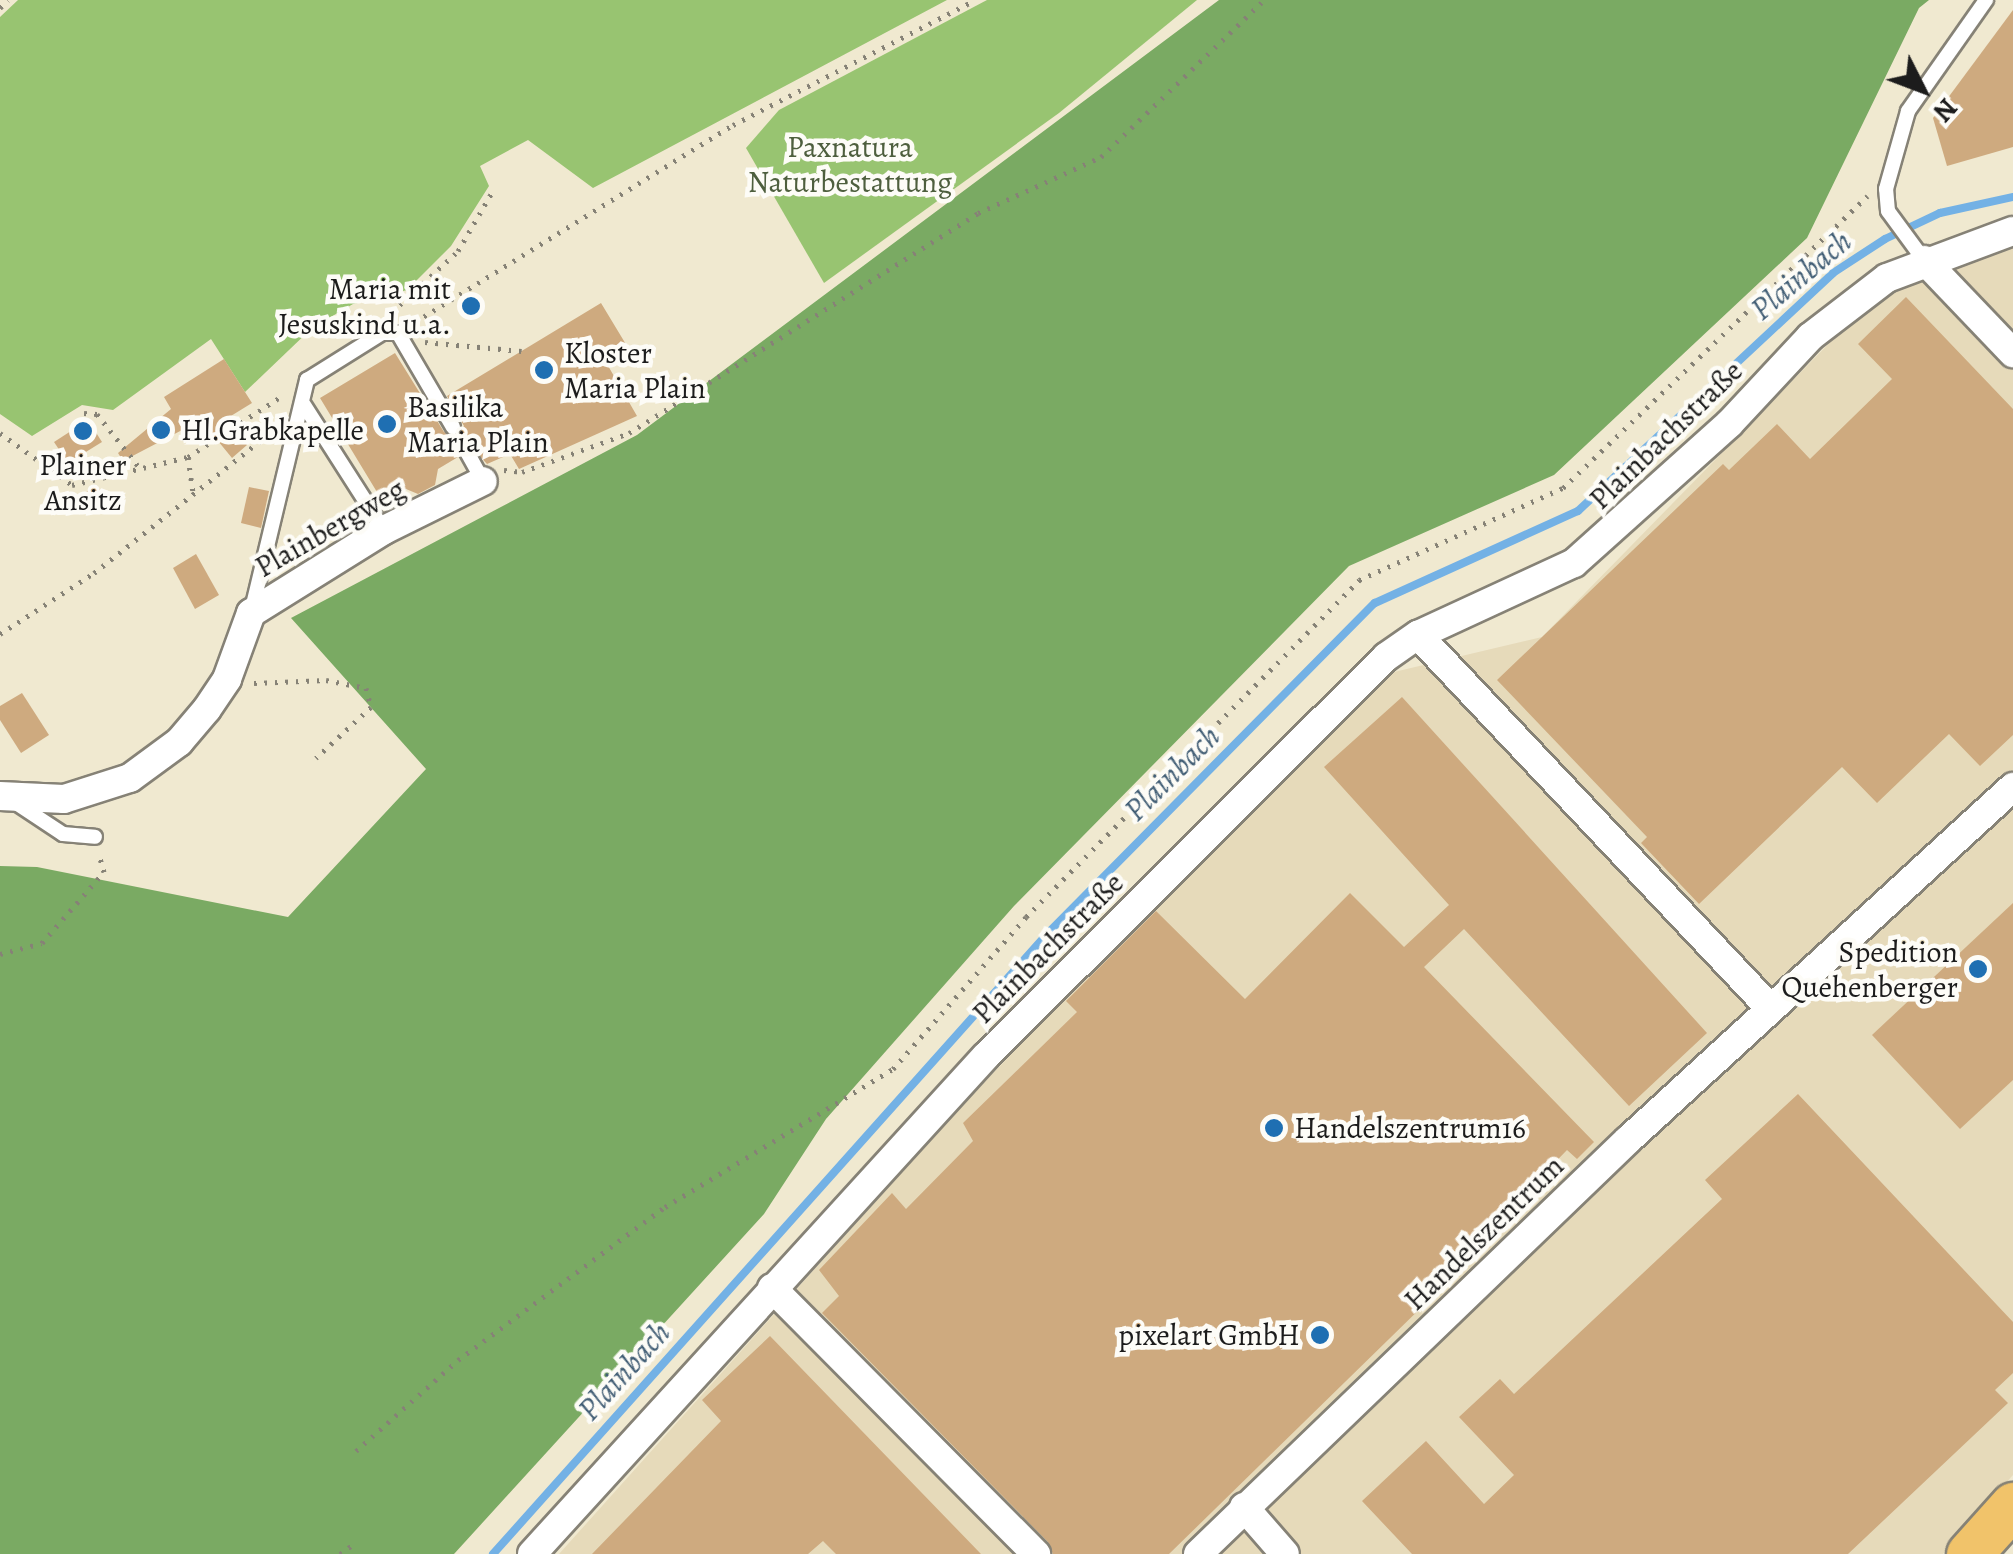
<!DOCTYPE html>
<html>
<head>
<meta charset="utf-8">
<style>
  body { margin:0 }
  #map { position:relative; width:2013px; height:1554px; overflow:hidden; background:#f0e9d0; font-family:Alegreya,serif }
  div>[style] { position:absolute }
  .built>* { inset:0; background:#e6daba }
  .green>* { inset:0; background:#98c471 }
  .forest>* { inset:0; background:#7aaa63 }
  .stream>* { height:8px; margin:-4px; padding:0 4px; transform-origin:4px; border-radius:4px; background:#73b1e5 }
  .building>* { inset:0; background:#ceaa7f }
  .path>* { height:5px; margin-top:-2.5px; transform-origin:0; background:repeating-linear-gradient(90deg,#868276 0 2.5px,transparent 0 10.5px) }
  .roads { filter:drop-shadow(2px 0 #868276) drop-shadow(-2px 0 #868276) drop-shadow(0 2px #868276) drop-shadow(0 -2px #868276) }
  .lane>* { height:14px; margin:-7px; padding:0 7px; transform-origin:7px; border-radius:7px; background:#fff }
  .street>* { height:28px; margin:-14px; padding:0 14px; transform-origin:14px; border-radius:14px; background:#fff }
  .primary>* { height:45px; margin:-22.5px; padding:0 22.5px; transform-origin:22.5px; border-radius:22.5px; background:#f1c36a }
  .dots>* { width:28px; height:28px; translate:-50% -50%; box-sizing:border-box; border:5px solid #fdfcf7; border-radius:50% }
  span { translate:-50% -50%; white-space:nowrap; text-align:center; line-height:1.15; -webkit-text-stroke:9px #fdfcf7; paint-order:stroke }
  .park-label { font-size:30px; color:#4e5f3e }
  .poi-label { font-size:30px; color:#1c1c1c }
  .right { translate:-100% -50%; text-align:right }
  .left { translate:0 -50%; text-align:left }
  .street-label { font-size:30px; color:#1c1c1c }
  .water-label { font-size:32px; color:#435f76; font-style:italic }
  .north { position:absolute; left:1873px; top:40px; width:100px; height:100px; -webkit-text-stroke:8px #fdfcf7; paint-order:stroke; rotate:132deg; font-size:28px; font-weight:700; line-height:40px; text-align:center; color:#1c1c1c }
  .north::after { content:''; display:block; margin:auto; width:35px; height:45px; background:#1c1c1c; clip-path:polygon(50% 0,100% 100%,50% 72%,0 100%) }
</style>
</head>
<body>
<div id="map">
  <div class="built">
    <div style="clip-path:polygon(2013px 242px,2013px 1475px,1943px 1554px,559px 1554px,944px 1125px,1154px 904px,1394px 672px,1542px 637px,1888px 283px)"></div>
  </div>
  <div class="green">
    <div style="clip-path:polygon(18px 0,947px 0,593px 188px,528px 140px,480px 166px,489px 186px,451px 246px,407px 290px,353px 304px,312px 328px,245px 392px,211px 339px,113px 410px,82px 405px,32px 436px,0 414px,0 17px)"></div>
    <div style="clip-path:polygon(987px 0,1197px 0,1059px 113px,824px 283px,746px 148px,779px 110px)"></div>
  </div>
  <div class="forest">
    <div style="clip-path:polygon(1219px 0,1929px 0,1919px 8px,1807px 238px,1554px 475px,1349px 566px,1014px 906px,826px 1119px,764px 1214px,454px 1554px,0 1554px,0 866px,37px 867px,288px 917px,426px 769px,291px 618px,637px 435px)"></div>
  </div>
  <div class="stream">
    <div style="left:493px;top:1554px;width:830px;rotate:-48.22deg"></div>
    <div style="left:1046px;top:935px;width:467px;rotate:-45.3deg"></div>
    <div style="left:1375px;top:603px;width:223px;rotate:-24.4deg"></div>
    <div style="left:1578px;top:511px;width:349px;rotate:-43deg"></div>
    <div style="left:1833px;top:273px;width:62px;rotate:-33.2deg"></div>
    <div style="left:1885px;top:239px;width:61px;rotate:-25.3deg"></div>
    <div style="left:1940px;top:213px;width:75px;rotate:-12.4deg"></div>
  </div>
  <div class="building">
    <div style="clip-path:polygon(2013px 10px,2013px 147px,1947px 166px,1933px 118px)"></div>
    <div style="clip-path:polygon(1906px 297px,2013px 409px,2013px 735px,1980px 766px,1949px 734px,1877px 803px,1842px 767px,1699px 904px,1641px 843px,1647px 837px,1497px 680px,1723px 464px,1729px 470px,1777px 424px,1810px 459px,1892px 379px,1858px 344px)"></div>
    <div style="clip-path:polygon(601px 303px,630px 351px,607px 364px,637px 416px,519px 469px,510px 454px,487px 464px,466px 441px,458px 457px,438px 469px,435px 485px,418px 494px,406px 489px,383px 502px,320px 398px,395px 353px,444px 432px,457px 437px,464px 426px,447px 396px)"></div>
    <div style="clip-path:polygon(224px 359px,252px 403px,226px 419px,247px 445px,232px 458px,209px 430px,192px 441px,184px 429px,123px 461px,118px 453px,171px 409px,164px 397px)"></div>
    <div style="clip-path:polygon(88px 420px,102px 442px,68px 463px,54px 442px)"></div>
    <div style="clip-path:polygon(249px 487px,269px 491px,261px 528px,241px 523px)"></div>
    <div style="clip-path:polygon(99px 488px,105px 505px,88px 515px,76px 505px,89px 489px)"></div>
    <div style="clip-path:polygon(196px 554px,219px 595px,195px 609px,173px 568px)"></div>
    <div style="clip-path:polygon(22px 693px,49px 735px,21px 753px,0 720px,0 706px)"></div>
    <div style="clip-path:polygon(1402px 697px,1707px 1033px,1629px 1106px,1464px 929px,1424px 967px,1594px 1142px,1577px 1159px,1567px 1150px,1470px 1250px,1475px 1255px,1169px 1554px,1053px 1554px,1048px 1542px,822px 1313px,839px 1296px,819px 1270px,892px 1193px,906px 1209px,973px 1141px,963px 1123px,1077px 1012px,1066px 1001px,1156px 911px,1245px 999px,1350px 893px,1404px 947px,1449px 905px,1324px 767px)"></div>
    <div style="clip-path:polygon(2013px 903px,2013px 1080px,1960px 1129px,1872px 1035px)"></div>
    <div style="clip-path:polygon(1798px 1094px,2013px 1322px,2013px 1373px,1995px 1390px,2008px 1403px,1848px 1554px,1412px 1554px,1362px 1501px,1426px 1441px,1484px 1504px,1514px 1475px,1459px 1417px,1500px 1379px,1514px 1394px,1722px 1199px,1705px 1180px)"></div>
    <div style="clip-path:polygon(770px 1336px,981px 1554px,836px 1554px,823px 1541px,808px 1554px,592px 1554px,721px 1421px,702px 1400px)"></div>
  </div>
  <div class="path">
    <div style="left:0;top:8px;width:11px;rotate:-45deg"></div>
    <div style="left:392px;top:312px;width:90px;rotate:-42.7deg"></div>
    <div style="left:458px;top:251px;width:72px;rotate:-59.9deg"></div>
    <div style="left:415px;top:322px;width:374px;rotate:-31.8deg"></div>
    <div style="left:733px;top:125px;width:272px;rotate:-27.3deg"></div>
    <div style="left:425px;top:342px;width:97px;rotate:5.3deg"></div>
    <div style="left:84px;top:413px;width:13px;rotate:4deg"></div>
    <div style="left:97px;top:414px;width:66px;rotate:51.7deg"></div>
    <div style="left:0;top:433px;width:89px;rotate:35.8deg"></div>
    <div style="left:72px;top:485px;width:119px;rotate:-13.6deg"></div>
    <div style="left:188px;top:457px;width:36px;rotate:82deg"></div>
    <div style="left:188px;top:457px;width:112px;rotate:-33deg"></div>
    <div style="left:504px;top:470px;width:18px;rotate:6deg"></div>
    <div style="left:522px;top:472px;width:114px;rotate:-20deg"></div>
    <div style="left:629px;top:433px;width:413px;rotate:-32.2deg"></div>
    <div style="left:978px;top:213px;width:135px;rotate:-24.5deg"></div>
    <div style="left:1101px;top:157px;width:226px;rotate:-43.9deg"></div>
    <div style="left:0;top:634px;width:112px;rotate:-33deg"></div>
    <div style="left:94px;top:573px;width:231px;rotate:-38.5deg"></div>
    <div style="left:254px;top:683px;width:72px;rotate:-2.4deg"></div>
    <div style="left:326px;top:680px;width:41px;rotate:11.3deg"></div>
    <div style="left:366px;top:688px;width:20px;rotate:75deg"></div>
    <div style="left:371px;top:707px;width:75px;rotate:137.2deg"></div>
    <div style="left:0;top:954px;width:43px;rotate:-14.7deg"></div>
    <div style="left:42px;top:943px;width:94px;rotate:-48.9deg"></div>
    <div style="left:104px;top:872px;width:18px;rotate:-106deg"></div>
    <div style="left:356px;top:1451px;width:137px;rotate:-41.7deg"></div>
    <div style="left:458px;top:1360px;width:257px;rotate:-36.5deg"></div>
    <div style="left:665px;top:1207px;width:267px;rotate:-31.2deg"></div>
    <div style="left:893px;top:1069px;width:202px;rotate:-48.8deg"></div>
    <div style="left:1026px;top:917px;width:474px;rotate:-45.3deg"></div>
    <div style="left:1359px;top:580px;width:224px;rotate:-24.3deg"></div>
    <div style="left:1563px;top:488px;width:422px;rotate:-43.8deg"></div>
    <div style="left:340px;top:1554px;width:14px;rotate:-36deg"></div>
  </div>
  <div class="roads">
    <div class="lane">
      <div style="left:1924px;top:260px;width:61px;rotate:-126.3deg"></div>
      <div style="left:1888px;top:211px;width:22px;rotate:-95deg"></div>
      <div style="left:1886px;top:189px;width:81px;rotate:-74.2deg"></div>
      <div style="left:1908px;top:111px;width:136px;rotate:-54.9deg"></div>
      <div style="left:304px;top:405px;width:148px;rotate:57.4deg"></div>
      <div style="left:467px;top:452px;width:33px;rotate:61deg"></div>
      <div style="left:252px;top:609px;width:236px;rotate:-76.5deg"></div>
      <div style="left:307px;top:380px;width:89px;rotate:-32.1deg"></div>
      <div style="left:382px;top:333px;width:16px"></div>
      <div style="left:398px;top:333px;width:109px;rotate:59.7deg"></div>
      <div style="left:16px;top:803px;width:56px;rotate:33.4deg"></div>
      <div style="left:63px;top:834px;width:32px;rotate:5deg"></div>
    </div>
    <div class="street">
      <div style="left:1924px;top:260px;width:129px;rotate:46.3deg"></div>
      <div style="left:1418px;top:635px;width:513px;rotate:46.66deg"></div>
      <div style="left:0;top:796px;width:64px;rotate:2.7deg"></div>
      <div style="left:64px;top:799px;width:69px;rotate:-17.7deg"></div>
      <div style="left:130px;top:778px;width:61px;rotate:-36.3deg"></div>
      <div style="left:179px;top:742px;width:43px;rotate:-49.7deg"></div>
      <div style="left:207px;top:709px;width:36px;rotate:-56deg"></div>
      <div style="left:227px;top:679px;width:70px;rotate:-70deg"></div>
      <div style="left:251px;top:613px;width:157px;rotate:-32deg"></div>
      <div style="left:384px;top:530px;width:110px;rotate:-26.3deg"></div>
      <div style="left:772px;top:1288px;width:375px;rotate:45.2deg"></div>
      <div style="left:1244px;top:1507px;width:62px;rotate:48.9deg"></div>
      <div style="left:532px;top:1554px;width:674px;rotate:-47.65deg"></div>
      <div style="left:986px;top:1056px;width:565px;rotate:-44.93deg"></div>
      <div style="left:1386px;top:657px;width:39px;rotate:-35deg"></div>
      <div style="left:1418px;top:635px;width:172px;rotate:-24.8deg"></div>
      <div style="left:1574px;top:563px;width:208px;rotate:-41.9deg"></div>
      <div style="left:1729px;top:424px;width:119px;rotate:-47deg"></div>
      <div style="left:1810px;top:337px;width:97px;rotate:-37.5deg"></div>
      <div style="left:1887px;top:278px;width:134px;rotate:-20.5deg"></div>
      <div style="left:1198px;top:1554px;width:598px;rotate:-43.92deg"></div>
      <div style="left:1629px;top:1139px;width:521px;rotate:-42.51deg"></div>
    </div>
    <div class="primary">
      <div style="left:1969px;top:1554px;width:66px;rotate:-48.1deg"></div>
    </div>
  </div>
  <div class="dots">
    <div style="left:471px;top:306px;background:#1f6fb2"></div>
    <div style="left:544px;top:370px;background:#1f6fb2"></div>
    <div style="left:387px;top:424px;background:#1f6fb2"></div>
    <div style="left:161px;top:430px;background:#1f6fb2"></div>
    <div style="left:83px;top:431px;background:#1f6fb2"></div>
    <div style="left:1978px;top:969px;background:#1f6fb2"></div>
    <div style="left:1274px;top:1128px;background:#1f6fb2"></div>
    <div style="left:1320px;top:1335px;background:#1f6fb2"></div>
  </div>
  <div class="park-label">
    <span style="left:850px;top:164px">Paxnatura<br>Naturbestattung</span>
  </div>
  <div class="poi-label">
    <span class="right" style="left:451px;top:306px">Maria mit<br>Jesuskind u.a.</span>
    <span class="left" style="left:564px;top:370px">Kloster<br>Maria Plain</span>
    <span class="left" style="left:407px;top:424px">Basilika<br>Maria Plain</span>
    <span class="left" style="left:181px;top:430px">Hl.Grabkapelle</span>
    <span style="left:83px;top:482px">Plainer<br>Ansitz</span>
    <span class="right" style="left:1958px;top:969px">Spedition<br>Quehenberger</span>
    <span class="left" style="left:1294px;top:1128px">Handelszentrum16</span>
    <span class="right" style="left:1300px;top:1335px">pixelart GmbH</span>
  </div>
  <div class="street-label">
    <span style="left:1666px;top:435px;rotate:-44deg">Plainbachstraße</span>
    <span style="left:330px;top:528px;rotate:-30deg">Plainbergweg</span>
    <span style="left:1048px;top:948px;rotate:-45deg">Plainbachstraße</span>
    <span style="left:1484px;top:1233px;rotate:-44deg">Handelszentrum</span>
  </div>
  <div class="water-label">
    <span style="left:1801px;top:275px;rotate:-40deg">Plainbach</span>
    <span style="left:1172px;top:773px;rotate:-45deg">Plainbach</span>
    <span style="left:624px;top:1371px;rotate:-48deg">Plainbach</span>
  </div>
  <div class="north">N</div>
</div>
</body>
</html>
